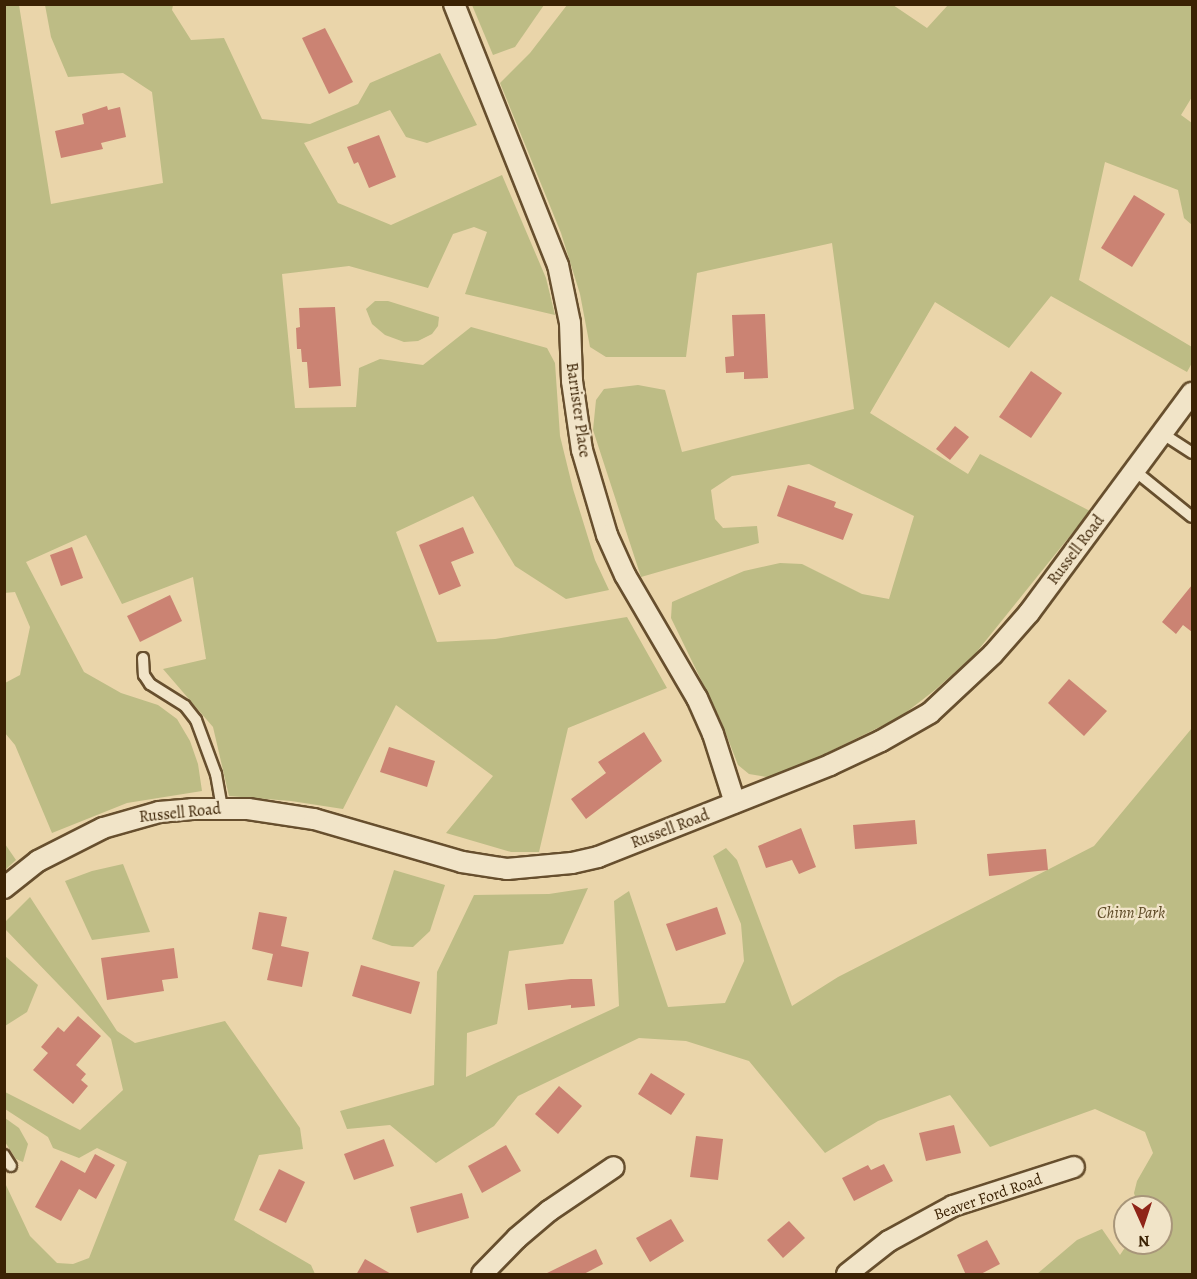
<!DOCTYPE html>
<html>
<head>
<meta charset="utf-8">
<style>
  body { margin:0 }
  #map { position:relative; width:1197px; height:1279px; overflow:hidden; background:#ead5aa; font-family:Alegreya,serif }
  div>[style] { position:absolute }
  .green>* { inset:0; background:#bdbc85 }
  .building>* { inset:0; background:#cb8373 }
  .roads { filter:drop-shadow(2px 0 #674f2e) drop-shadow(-2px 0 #674f2e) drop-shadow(0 2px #674f2e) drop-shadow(0 -2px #674f2e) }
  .lane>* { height:10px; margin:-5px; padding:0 5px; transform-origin:5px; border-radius:5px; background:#f1e4c8 }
  .street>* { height:20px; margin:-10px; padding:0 10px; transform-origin:10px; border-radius:10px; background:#f1e4c8 }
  span { translate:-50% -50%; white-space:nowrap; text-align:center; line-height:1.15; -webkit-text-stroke:4.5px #f1e4c8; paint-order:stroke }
  .street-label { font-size:16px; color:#3b2204 }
  .park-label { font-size:16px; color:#5c4824; font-style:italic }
  .frame { position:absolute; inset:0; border:6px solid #3b2204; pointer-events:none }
  .north { position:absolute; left:1113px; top:1195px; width:60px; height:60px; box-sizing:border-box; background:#f1e4c8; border:2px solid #a8967a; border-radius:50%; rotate:177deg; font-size:16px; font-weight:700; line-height:24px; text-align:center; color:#3b2204 }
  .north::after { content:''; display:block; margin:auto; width:21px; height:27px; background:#8f2418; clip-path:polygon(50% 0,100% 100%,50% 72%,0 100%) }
</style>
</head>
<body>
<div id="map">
  <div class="green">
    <div style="clip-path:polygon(4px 5px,19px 5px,51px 204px,163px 183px,152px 92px,123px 73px,68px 77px,51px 37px,45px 5px,173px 5px,172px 10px,191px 40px,224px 38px,262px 119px,310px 124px,358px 104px,370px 83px,440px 53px,477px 125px,427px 143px,406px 137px,390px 110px,304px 143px,338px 203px,391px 225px,502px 175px,546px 278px,555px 315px,465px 294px,487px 232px,474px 227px,453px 234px,428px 288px,349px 266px,282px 274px,295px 408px,356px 407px,359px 368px,380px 359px,423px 365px,471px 327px,547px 348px,555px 363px,560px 436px,573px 489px,595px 560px,609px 590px,566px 599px,515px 566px,473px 496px,396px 532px,437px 642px,495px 639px,627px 617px,667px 688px,568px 728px,539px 852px,511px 852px,446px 833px,493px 776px,396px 705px,343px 809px,291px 801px,229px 796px,213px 727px,163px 669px,206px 659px,193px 577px,122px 604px,86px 535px,26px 562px,84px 672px,121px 693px,158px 705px,177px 719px,190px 741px,198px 764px,202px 791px,127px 803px,52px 833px,15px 745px,5px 733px,5px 683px,20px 675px,30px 627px,15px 592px,4px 593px)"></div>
    <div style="clip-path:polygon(472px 5px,544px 5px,515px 47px,493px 55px)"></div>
    <div style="clip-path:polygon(567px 5px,893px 5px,927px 28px,948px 5px,1192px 5px,1192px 97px,1181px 115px,1192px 123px,1192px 225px,1184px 218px,1178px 190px,1105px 162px,1079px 280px,1192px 347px,1192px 363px,1187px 372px,1051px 296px,1009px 348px,935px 302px,870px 413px,968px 474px,980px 454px,1090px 511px,975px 654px,935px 690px,900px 717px,794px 769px,767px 777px,749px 774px,738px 765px,721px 721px,671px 618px,672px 602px,744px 571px,780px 563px,802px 564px,862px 594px,889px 599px,914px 516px,809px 464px,732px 476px,711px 490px,715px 519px,723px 528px,757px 526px,759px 543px,641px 577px,593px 430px,596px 400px,604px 389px,638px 385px,665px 390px,682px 452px,854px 409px,832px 243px,697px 273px,686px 357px,606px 357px,590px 347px,580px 294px,561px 233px,500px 83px,530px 53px)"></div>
    <div style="clip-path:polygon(375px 301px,388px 301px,439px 317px,438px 326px,432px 334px,418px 341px,404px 342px,385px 335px,372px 324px,366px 309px)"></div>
    <div style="clip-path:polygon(1192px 728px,1192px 1274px,1037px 1274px,1077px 1240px,1102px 1229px,1120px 1255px,1128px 1243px,1161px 1243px,1161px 1207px,1138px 1207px,1134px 1193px,1137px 1181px,1153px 1153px,1145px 1132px,1095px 1109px,990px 1147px,950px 1095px,878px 1121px,825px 1153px,749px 1061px,686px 1041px,639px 1038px,518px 1096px,494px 1126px,436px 1163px,390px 1125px,347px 1129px,340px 1111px,434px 1085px,437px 972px,474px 895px,549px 894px,588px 888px,563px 944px,509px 951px,497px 1024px,467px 1033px,466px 1077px,619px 1006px,614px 901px,629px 891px,668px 1007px,725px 1003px,744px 961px,741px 924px,713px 856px,726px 848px,737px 860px,792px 1006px,838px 977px,1094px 846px)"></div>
    <div style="clip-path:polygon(5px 844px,16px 860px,5px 870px,4px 870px)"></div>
    <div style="clip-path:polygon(123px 864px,150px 932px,92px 940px,65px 881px,92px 871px)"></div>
    <div style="clip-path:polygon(394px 870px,445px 885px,430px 931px,413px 947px,392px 946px,372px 939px)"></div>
    <div style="clip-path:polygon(30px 897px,117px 1031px,135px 1043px,225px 1021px,300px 1128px,303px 1149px,259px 1155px,234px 1220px,311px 1265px,315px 1274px,5px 1274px,5px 1183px,30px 1236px,57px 1263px,73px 1264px,89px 1258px,127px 1162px,97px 1148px,79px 1158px,53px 1148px,48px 1137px,5px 1109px,5px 1092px,80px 1130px,123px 1090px,111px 1039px,5px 929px,5px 922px)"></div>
    <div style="clip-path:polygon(5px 956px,38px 985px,27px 1012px,5px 1026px)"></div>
    <div style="clip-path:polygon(5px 1118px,19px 1128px,28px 1144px,23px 1162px,16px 1159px,5px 1142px)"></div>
  </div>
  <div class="building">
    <div style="clip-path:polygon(325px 28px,353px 82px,329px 94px,302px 38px)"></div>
    <div style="clip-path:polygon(107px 106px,108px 110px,120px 107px,126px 137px,101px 143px,103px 149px,61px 158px,55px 131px,84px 124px,82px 114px)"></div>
    <div style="clip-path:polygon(379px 135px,396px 177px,369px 188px,358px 162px,354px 164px,347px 147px)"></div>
    <div style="clip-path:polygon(1134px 195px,1165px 214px,1132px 267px,1101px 248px)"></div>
    <div style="clip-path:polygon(335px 307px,341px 386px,309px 388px,307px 362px,302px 362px,301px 349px,297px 349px,296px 328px,300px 327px,299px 308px)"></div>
    <div style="clip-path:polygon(765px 314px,768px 378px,744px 379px,744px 372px,726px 373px,725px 357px,734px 356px,732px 315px)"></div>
    <div style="clip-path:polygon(1031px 371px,1062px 393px,1031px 438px,999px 417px)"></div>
    <div style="clip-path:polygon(955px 426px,969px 437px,950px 460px,936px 449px)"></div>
    <div style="clip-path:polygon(788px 485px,836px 502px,834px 507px,853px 514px,843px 540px,777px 516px)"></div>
    <div style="clip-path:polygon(463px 527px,474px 553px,451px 562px,461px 586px,439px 595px,419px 545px)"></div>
    <div style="clip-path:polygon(72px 547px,83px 578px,61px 586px,50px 555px)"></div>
    <div style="clip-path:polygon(1192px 585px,1192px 632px,1183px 625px,1176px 634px,1162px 622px)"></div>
    <div style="clip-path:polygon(170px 595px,182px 621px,140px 642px,127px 616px)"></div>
    <div style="clip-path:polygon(1069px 679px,1107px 711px,1084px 736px,1048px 703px)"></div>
    <div style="clip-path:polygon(644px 732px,662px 761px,586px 819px,571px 799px,606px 773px,598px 762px)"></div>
    <div style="clip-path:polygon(389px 747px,435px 761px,427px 787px,380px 772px)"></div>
    <div style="clip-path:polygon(915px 820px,917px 844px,855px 849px,853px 825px)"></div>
    <div style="clip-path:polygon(801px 828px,816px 867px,799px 874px,792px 860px,766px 868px,758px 846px)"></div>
    <div style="clip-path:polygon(1046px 849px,1048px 870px,989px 876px,987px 854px)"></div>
    <div style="clip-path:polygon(717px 907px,726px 934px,676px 951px,666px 924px)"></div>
    <div style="clip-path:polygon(259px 912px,287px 917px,281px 946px,309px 952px,302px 987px,267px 980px,273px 954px,252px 949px)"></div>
    <div style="clip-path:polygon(174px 948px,178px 978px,162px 980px,164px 991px,107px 1000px,101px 958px)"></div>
    <div style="clip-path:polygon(361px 965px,420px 982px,411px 1014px,352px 996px)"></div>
    <div style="clip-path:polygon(571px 979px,592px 979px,595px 1006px,571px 1008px,571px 1005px,528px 1010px,525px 984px)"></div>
    <div style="clip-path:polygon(78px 1016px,101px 1036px,76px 1065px,86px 1074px,81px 1080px,88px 1086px,73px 1104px,33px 1070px,48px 1053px,41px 1047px,58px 1027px,64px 1032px)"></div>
    <div style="clip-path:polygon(651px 1073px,685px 1094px,671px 1115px,638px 1094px)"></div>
    <div style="clip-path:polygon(559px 1086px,582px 1106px,558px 1134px,535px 1114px)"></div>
    <div style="clip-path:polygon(954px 1125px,961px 1153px,926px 1161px,919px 1133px)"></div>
    <div style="clip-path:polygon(696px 1136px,723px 1139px,718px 1180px,690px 1177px)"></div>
    <div style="clip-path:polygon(384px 1139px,394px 1166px,354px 1180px,344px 1154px)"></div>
    <div style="clip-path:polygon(506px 1145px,521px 1171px,482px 1193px,468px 1166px)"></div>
    <div style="clip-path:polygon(95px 1154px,115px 1165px,96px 1199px,79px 1189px,61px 1221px,35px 1207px,61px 1160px,85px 1173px)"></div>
    <div style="clip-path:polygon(884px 1164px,893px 1181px,854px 1201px,842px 1178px,868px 1165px,871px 1170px)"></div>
    <div style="clip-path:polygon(279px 1169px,305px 1182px,286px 1223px,259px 1210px)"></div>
    <div style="clip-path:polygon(462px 1193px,469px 1218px,417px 1233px,410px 1207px)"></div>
    <div style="clip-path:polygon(671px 1219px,684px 1241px,650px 1262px,636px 1238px)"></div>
    <div style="clip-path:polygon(789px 1221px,805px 1238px,783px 1258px,767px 1240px)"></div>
    <div style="clip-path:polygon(987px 1240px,1000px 1264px,979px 1275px,966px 1275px,957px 1255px)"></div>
    <div style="clip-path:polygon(596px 1249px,603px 1264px,582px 1275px,543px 1275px)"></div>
    <div style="clip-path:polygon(365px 1259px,393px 1275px,356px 1275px)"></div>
  </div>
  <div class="roads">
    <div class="lane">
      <div style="left:1163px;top:434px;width:35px;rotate:33deg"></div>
      <div style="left:1135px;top:471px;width:73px;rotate:38.9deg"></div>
      <div style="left:143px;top:658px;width:17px;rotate:87deg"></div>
      <div style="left:144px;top:675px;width:11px;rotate:56deg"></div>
      <div style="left:150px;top:684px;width:41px;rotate:32.2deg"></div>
      <div style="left:185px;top:706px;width:18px;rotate:52deg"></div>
      <div style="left:196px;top:720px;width:58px;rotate:69.7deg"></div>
      <div style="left:216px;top:774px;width:35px;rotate:80deg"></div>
      <div style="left:4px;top:1155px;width:13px;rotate:58deg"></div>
    </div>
    <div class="street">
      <div style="left:454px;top:4px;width:281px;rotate:68.3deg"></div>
      <div style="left:558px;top:265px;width:59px;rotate:78.3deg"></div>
      <div style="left:570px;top:323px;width:58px;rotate:88deg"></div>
      <div style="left:572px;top:381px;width:70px;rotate:81.8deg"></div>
      <div style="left:582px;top:450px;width:89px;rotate:73.6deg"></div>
      <div style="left:607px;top:535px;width:44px;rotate:65.8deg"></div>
      <div style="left:625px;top:575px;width:143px;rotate:59.7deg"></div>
      <div style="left:697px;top:698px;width:39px;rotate:66deg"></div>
      <div style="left:713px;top:734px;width:72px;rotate:72.3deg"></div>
      <div style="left:4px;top:888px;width:43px;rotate:-38.5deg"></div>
      <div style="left:38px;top:861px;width:73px;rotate:-26.9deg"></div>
      <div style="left:103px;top:828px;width:58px;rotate:-15.9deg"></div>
      <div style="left:159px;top:812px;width:33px;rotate:-5deg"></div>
      <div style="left:192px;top:809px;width:56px"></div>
      <div style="left:248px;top:809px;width:67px;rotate:8.6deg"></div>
      <div style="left:314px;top:819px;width:154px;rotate:16.2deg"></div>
      <div style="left:462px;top:862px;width:46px;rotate:8.8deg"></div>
      <div style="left:507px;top:869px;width:65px;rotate:-5.3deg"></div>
      <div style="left:572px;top:863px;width:27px;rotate:-13deg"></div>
      <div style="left:598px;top:857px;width:250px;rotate:-21.6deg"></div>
      <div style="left:830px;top:765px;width:56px;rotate:-25.2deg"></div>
      <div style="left:881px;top:741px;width:56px;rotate:-29.7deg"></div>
      <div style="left:930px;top:713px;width:86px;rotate:-43.1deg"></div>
      <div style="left:993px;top:654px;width:55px;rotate:-48.7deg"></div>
      <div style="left:1029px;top:613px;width:274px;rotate:-53.5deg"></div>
      <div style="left:482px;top:1274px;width:50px;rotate:-45.8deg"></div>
      <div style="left:517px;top:1238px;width:42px;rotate:-40.2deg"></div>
      <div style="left:549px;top:1211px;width:78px;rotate:-34.1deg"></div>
      <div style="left:847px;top:1274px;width:53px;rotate:-38.2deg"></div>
      <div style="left:889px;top:1241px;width:73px;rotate:-28.7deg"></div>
      <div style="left:953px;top:1206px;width:127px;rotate:-17.9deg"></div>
    </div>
  </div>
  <div class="street-label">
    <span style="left:578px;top:410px;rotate:82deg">Barrister Place</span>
    <span style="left:1076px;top:550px;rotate:-53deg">Russell Road</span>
    <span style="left:180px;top:813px;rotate:-6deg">Russell Road</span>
    <span style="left:670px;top:829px;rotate:-21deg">Russell Road</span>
    <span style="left:988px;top:1197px;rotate:-19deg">Beaver Ford Road</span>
  </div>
  <div class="park-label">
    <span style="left:1131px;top:913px">Chinn Park</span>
  </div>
  <div class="frame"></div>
  <div class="north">N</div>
</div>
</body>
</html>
